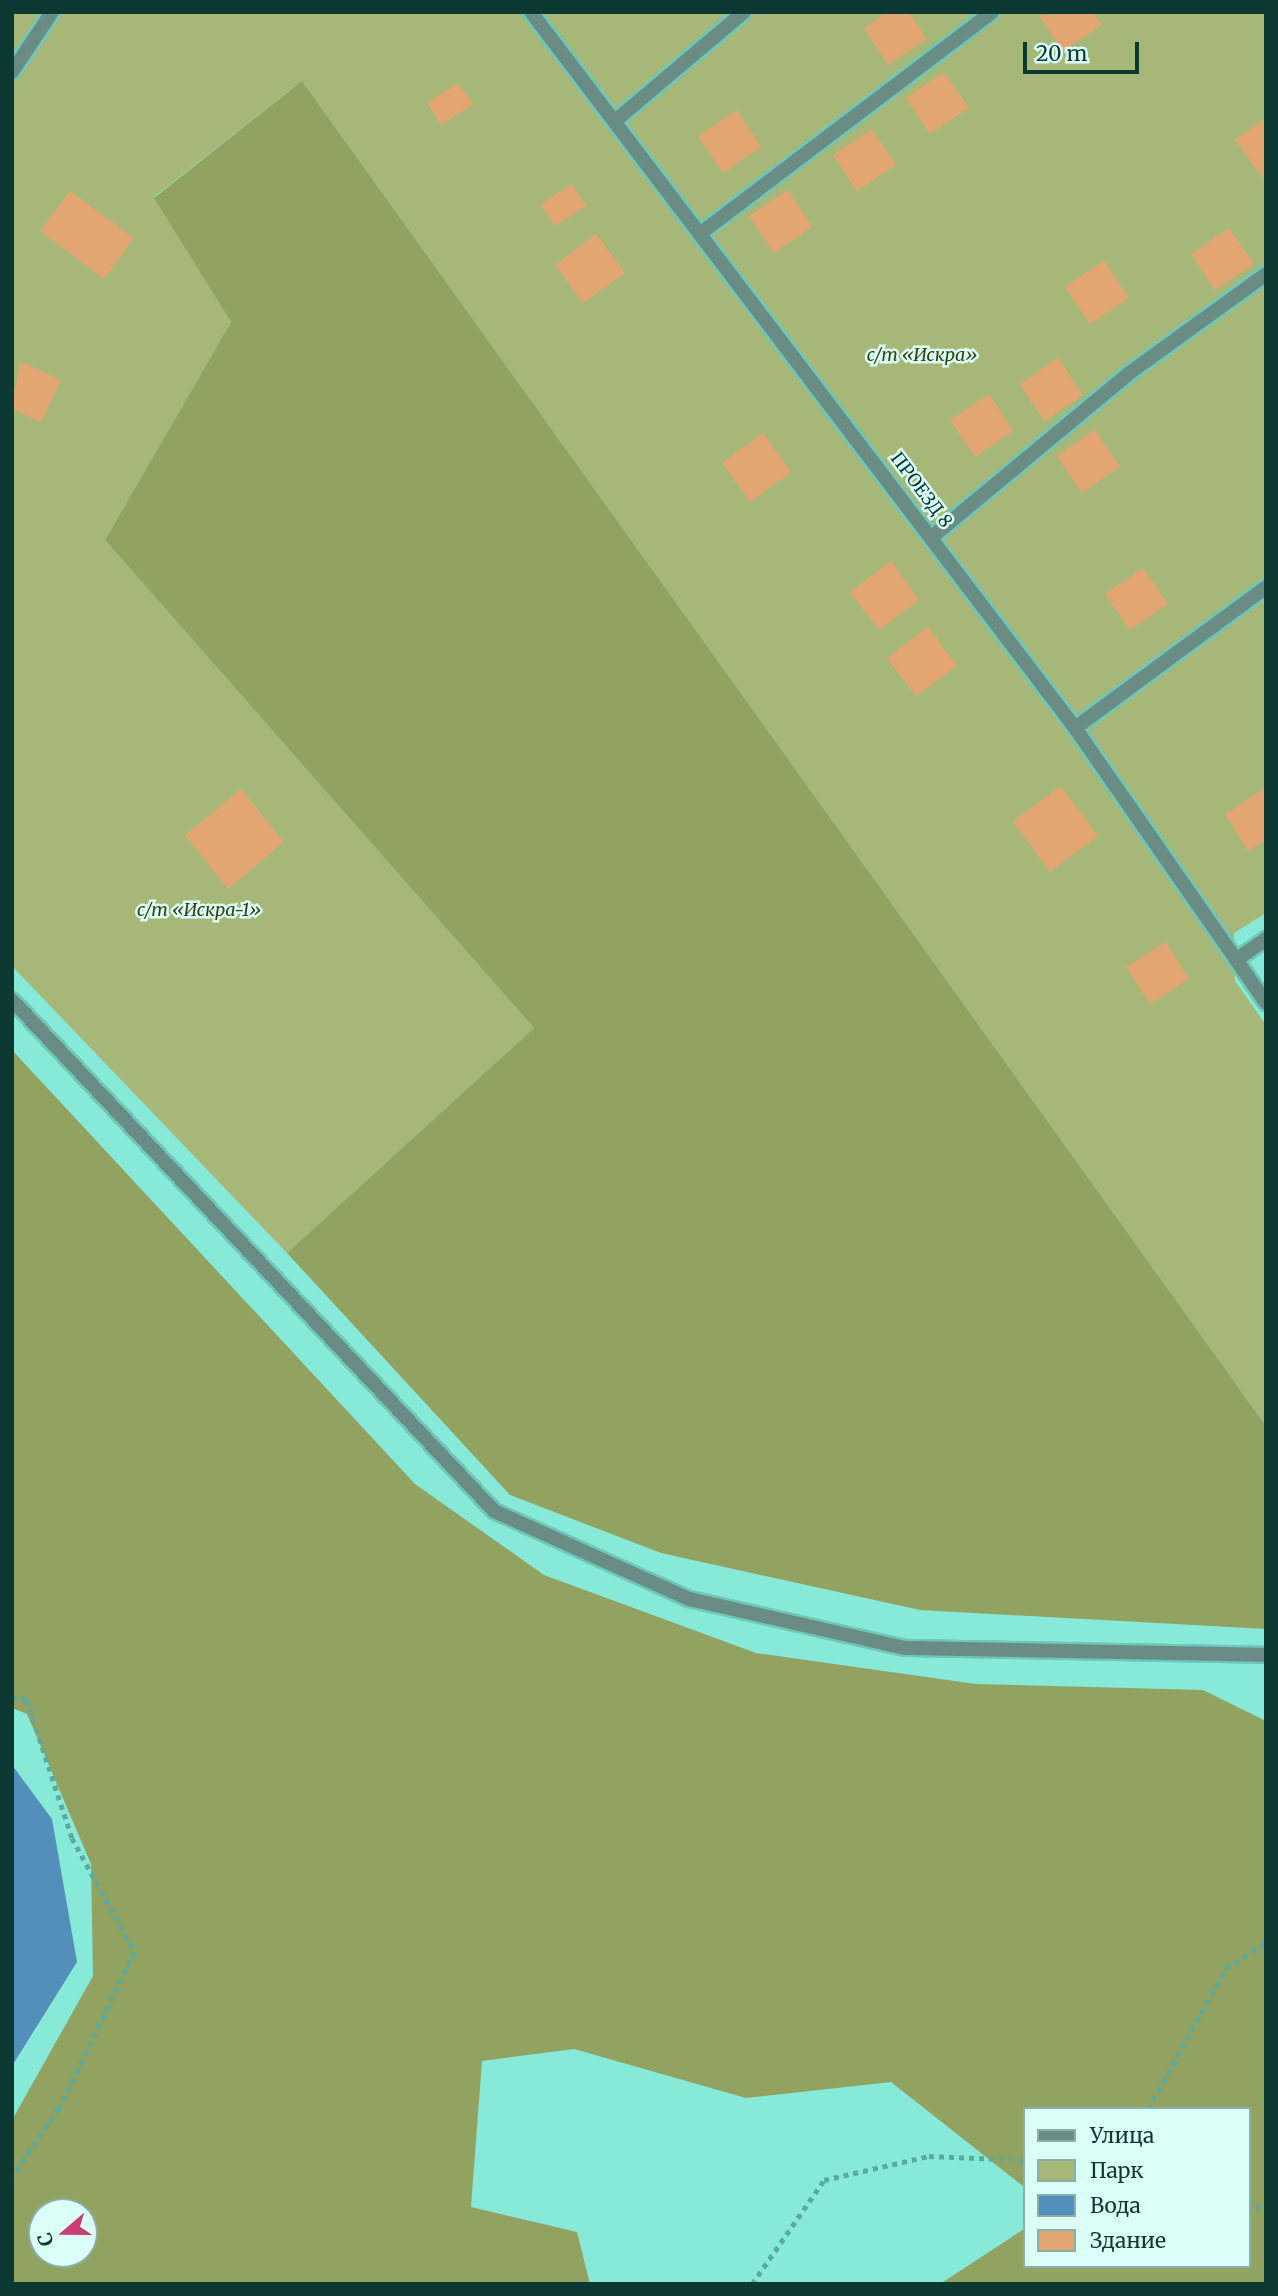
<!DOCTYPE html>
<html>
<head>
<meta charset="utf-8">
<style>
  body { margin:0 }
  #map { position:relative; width:1278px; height:2296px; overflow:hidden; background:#87ead8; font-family:Merriweather,serif }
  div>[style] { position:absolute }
  .green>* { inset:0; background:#a6b777 }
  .forest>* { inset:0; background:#92a361 }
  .water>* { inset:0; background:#5290bb }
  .building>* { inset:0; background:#e3a673 }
  .path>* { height:4.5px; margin-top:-2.25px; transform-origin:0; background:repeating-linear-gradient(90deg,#5baa9c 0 5px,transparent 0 10px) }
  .roads { filter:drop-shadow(2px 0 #6fc7b7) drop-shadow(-2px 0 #6fc7b7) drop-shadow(0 2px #6fc7b7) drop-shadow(0 -2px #6fc7b7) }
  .lane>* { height:14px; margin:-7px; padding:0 7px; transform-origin:7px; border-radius:7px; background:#698d85 }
  .street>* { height:14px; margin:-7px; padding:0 7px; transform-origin:7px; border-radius:7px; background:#698d85 }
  span { translate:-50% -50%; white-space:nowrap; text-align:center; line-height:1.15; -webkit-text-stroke:5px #dafff7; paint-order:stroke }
  .park-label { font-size:18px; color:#35400d; font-style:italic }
  .street-label { font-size:18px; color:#0d3933 }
  .frame { position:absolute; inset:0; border:14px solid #0d3933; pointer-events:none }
  .legend { position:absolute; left:1023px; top:2107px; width:228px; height:161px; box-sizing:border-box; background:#dafff7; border:2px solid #88b0a9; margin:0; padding:9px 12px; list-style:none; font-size:21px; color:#0d3933 }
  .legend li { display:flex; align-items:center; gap:14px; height:35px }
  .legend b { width:35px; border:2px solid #88b0a9 }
  .north { position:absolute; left:28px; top:2198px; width:70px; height:70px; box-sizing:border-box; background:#dafff7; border:2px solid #88b0a9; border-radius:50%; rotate:250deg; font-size:19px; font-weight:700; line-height:28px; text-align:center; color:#0d3933 }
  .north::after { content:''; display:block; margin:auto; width:24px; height:32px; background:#c93e75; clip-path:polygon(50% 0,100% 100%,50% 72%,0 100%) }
  .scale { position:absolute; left:1023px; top:42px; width:116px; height:32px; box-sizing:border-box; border:4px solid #0d3933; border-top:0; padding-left:9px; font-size:21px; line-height:24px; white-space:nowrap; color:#0d3933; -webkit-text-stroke:5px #dafff7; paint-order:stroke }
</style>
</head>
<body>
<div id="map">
  <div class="green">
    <div style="clip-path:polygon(12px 12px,1266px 12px,1266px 913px,1234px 933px,1235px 981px,1266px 1025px,1266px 1426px,302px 81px,154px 197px,231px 322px,105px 540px,534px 1028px,287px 1253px,12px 966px)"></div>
  </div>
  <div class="forest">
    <div style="clip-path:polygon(302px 81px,1266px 1426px,1266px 1629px,920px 1610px,661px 1553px,510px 1495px,287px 1253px,534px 1028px,105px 540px,231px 322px,154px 198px)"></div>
    <div style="clip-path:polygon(evenodd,12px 1050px,415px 1484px,544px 1575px,756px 1653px,976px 1684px,1203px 1690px,1266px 1721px,1266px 2284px,940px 2284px,1024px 2229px,1024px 2266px,1248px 2266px,1248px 2109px,1024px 2109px,1024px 2187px,891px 2082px,746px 2098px,574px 2049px,482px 2061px,471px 2207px,577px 2232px,590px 2284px,12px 2284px,12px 2120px,93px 1976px,91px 1864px,27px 1714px,12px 1708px,12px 1050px,42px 2212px,84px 2212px,84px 2254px,42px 2254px,42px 2212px)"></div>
  </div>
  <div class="water">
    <div style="clip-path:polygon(12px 1765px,52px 1819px,77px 1962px,12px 2066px)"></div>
  </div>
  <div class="building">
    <div style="clip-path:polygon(887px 12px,909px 12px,927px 39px,888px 65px,864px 28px)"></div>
    <div style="clip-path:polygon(1093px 12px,1102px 25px,1063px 51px,1039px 15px)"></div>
    <div style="clip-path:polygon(944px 72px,969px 108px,930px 134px,906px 98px)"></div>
    <div style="clip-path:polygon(458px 83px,473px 104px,441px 125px,427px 103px)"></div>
    <div style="clip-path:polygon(737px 110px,761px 147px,723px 173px,698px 136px)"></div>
    <div style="clip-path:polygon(1266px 118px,1266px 182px,1235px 140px)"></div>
    <div style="clip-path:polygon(872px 129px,896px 165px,857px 191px,833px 155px)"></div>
    <div style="clip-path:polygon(572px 184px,586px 206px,555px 226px,541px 204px)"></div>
    <div style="clip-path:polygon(788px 190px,812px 227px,774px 253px,749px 216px)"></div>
    <div style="clip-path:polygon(70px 191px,134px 238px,104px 279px,40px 231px)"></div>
    <div style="clip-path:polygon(1229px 228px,1254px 264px,1215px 290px,1191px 254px)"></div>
    <div style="clip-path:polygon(596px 234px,625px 273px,583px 303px,555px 265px)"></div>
    <div style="clip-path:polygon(1104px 261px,1129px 298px,1090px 324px,1065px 287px)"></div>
    <div style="clip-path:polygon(1058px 358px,1083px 395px,1044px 421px,1020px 384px)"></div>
    <div style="clip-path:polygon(20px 361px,61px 380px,41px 422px,12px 409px)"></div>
    <div style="clip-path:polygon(989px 394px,1013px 431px,975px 457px,950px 420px)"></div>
    <div style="clip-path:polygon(1095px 430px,1120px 467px,1082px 493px,1057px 456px)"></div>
    <div style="clip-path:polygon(763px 433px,791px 472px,750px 502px,722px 463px)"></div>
    <div style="clip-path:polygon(891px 561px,919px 600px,879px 630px,850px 592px)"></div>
    <div style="clip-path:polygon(1143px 568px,1168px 604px,1130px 630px,1105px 594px)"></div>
    <div style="clip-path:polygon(928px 627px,957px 666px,916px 696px,887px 658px)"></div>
    <div style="clip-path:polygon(1061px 786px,1098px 836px,1050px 872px,1013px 821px)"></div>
    <div style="clip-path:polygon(241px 789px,284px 842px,228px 889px,185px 835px)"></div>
    <div style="clip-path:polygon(1264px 789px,1266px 840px,1248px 851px,1225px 814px)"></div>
    <div style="clip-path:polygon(1166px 942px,1189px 979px,1150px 1004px,1126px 967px)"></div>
  </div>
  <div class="path">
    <div style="left:12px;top:1696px;width:16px;rotate:15deg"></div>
    <div style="left:27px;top:1700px;width:145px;rotate:71.9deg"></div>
    <div style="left:72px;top:1838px;width:130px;rotate:61.1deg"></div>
    <div style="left:135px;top:1952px;width:174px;rotate:115.8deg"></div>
    <div style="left:59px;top:2109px;width:83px;rotate:124.7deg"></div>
    <div style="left:1148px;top:2109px;width:161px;rotate:-61deg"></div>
    <div style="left:1226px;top:1968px;width:47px;rotate:-32deg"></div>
    <div style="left:1248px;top:2200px;width:22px;rotate:34deg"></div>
    <div style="left:752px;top:2284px;width:126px;rotate:-55.3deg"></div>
    <div style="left:824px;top:2180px;width:108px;rotate:-12.9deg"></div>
    <div style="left:929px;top:2156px;width:95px;rotate:2.4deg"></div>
  </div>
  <div class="roads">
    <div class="lane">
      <div style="left:531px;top:12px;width:899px;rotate:52.77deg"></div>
      <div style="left:1075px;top:728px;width:335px;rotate:55.2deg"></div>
      <div style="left:12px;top:72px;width:72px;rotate:-56.3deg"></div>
      <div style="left:615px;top:121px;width:169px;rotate:-40.2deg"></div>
      <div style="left:701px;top:233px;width:365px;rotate:-37.2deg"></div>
      <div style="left:932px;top:537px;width:255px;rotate:-39.7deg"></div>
      <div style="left:1128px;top:374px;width:170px;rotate:-35.9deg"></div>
      <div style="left:1075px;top:728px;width:237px;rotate:-36.4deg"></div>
      <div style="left:1236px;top:960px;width:37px;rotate:-35deg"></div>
    </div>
    <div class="street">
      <div style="left:12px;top:1000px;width:702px;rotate:46.67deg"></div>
      <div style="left:494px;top:1511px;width:214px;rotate:24.3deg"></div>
      <div style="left:689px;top:1599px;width:221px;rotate:12.8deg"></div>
      <div style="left:905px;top:1648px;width:361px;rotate:1.1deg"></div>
    </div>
  </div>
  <div class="park-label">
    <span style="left:922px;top:355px">с/т «Искра»</span>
    <span style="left:199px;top:910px">с/т «Искра-1»</span>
  </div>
  <div class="street-label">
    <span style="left:921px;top:490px;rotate:53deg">ПРОЕЗД 8</span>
  </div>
  <div class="frame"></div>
  <ul class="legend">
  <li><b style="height:9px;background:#698d85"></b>Улица</li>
  <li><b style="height:19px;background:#a6b777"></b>Парк</li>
  <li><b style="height:19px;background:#5290bb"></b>Вода</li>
  <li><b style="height:19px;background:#e3a673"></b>Здание</li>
  </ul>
  <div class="north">С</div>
  <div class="scale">20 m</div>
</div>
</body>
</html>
